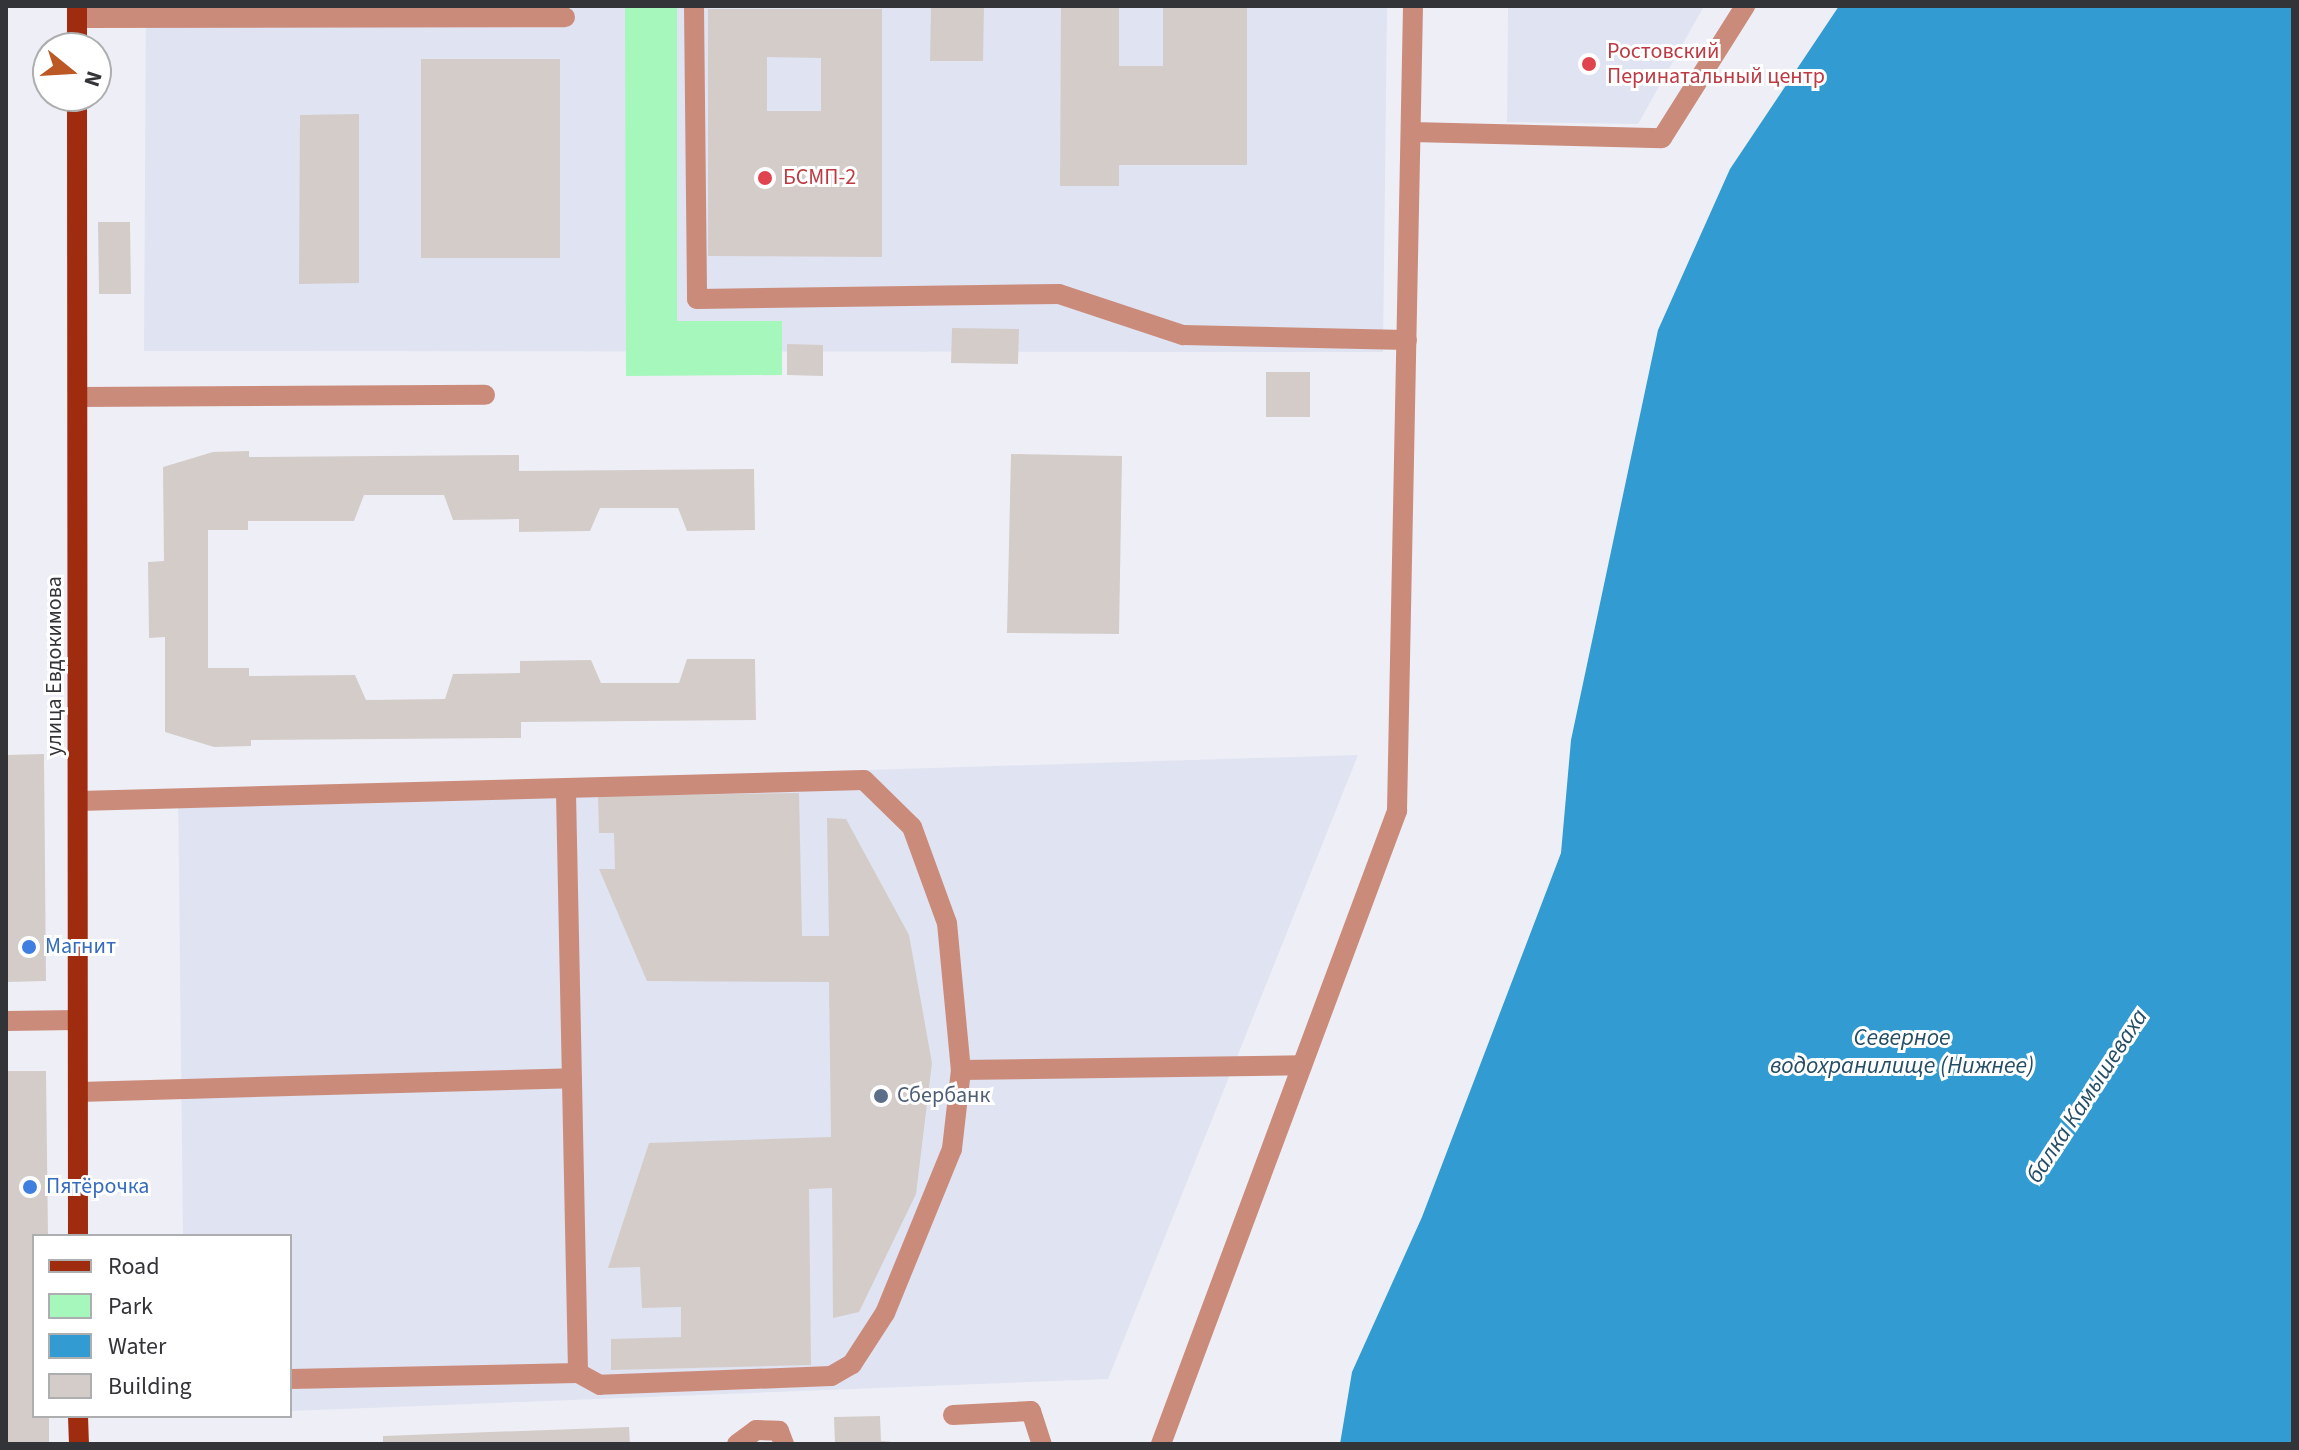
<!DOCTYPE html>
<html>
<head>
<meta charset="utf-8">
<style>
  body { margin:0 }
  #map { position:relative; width:2299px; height:1450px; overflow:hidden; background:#eeeff6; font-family:"Source Sans 3",sans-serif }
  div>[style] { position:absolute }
  .built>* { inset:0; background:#e0e3f1 }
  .green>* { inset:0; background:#a5f7bb }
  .water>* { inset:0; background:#329bd2 }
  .building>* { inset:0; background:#d4ccc9 }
  .minor>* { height:20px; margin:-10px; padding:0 10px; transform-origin:10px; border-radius:10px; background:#cb8b7b }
  .major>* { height:20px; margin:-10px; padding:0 10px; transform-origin:10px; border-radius:10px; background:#9f2c0f }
  .dots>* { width:22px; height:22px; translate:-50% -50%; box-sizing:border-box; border:4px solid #fff; border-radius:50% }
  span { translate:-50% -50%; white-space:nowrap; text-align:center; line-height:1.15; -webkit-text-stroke:6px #fff; paint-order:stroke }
  .health-label { font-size:22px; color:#be3a42 }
  .left { translate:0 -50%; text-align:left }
  .street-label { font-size:22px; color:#333437 }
  .shop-label { font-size:22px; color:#366cbe }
  .service-label { font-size:22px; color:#4e5e75 }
  .water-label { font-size:24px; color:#244e66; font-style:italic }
  .frame { position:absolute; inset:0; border:8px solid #333437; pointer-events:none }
  .legend { position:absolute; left:32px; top:1234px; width:260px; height:184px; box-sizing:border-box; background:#fff; border:2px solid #adaeaf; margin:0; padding:10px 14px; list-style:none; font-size:24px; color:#333437 }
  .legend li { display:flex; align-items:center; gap:16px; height:40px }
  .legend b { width:40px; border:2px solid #adaeaf }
  .north { position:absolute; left:32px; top:32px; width:80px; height:80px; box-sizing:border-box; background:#fff; border:2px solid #adaeaf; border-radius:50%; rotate:108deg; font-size:22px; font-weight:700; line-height:32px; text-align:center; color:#333437 }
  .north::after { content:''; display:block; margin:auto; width:28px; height:36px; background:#bc5824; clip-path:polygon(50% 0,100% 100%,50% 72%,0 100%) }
</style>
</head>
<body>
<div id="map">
  <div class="built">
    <div style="clip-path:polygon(146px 6px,1387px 6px,1383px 352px,144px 351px)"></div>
    <div style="clip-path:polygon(1508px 6px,1704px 6px,1638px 124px,1507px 122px)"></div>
    <div style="clip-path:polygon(1358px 755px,1108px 1379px,290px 1411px,290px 1236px,183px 1236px,178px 791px)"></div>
  </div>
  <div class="green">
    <div style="clip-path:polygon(625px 6px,677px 6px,677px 321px,782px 321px,782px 375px,626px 376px)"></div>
  </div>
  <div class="water">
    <div style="clip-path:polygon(1839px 6px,2293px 6px,2293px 1444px,1340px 1444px,1352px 1372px,1422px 1217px,1561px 853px,1571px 740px,1658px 330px,1730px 169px)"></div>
  </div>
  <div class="building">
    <div style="clip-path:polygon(931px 6px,984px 6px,983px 61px,930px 61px)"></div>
    <div style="clip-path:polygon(1061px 6px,1119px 6px,1119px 66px,1163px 66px,1163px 6px,1247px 6px,1247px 165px,1119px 165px,1119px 186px,1060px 186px)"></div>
    <div style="clip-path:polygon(evenodd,708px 9px,882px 9px,882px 257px,708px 256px,708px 9px,767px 57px,821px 58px,821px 111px,767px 111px,767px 57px)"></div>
    <div style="clip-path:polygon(421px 59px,560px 59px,560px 258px,421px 258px)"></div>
    <div style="clip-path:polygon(359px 114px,359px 283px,299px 284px,300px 115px)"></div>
    <div style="clip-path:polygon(98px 222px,130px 222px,131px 294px,99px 294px)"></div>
    <div style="clip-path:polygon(952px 328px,1019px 329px,1018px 364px,951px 363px)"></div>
    <div style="clip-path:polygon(787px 344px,823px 345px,823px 376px,787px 375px)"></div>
    <div style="clip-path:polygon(1266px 372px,1310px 372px,1310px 417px,1266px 417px)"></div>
    <div style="clip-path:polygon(249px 451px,249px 457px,519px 455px,519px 471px,754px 469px,755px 530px,687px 531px,678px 508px,600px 508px,590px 531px,519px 532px,519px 519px,453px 520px,444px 495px,364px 495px,354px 521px,248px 521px,248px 530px,208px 530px,208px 668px,249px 668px,249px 676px,355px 675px,366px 700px,445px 699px,453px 674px,520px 673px,520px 661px,591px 660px,601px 683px,679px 683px,687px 659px,755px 659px,756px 720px,521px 722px,521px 738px,251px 740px,251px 746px,214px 747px,165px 732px,165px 637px,149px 638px,148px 562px,164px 561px,163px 467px,213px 452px)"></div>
    <div style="clip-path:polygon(1011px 454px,1122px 456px,1119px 634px,1007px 633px)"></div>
    <div style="clip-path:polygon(44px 754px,46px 981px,6px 982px,6px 755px)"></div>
    <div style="clip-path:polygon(799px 793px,802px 936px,829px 936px,827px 818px,846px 819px,909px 935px,932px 1063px,916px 1194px,859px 1312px,833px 1318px,832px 1188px,809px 1189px,811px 1365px,611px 1370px,611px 1339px,681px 1337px,681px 1307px,642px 1308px,640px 1267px,608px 1268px,649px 1143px,831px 1137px,829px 982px,647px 981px,599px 869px,615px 869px,614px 833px,599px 833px,598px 796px)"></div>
    <div style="clip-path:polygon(6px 1071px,46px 1071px,48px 1236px,34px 1236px,34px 1416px,49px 1416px,49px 1444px,6px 1444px)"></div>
    <div style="clip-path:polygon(880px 1416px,881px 1441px,917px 1444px,835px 1444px,834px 1417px)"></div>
    <div style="clip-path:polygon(629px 1427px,630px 1444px,383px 1444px,383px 1436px)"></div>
  </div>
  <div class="minor">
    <div style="left:694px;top:6px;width:293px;rotate:89.4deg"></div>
    <div style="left:697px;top:299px;width:362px;rotate:-0.8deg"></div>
    <div style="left:1059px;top:294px;width:131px;rotate:18.3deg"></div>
    <div style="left:1183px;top:335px;width:224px;rotate:1.3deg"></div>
    <div style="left:77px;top:18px;width:488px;rotate:-0.1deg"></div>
    <div style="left:1411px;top:132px;width:251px;rotate:1.4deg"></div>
    <div style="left:1662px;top:138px;width:156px;rotate:-57.8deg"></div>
    <div style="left:78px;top:397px;width:407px;rotate:-0.3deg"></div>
    <div style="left:566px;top:793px;width:580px;rotate:88.81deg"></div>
    <div style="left:79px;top:801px;width:785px;rotate:-1.53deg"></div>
    <div style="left:864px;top:780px;width:67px;rotate:44.4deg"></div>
    <div style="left:912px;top:827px;width:102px;rotate:70deg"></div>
    <div style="left:947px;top:923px;width:148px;rotate:84.6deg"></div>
    <div style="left:961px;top:1070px;width:80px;rotate:96.5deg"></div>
    <div style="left:952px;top:1149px;width:177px;rotate:112.2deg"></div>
    <div style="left:885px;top:1313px;width:61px;rotate:122.9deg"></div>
    <div style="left:852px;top:1364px;width:24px;rotate:150deg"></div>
    <div style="left:831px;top:1376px;width:231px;rotate:177.8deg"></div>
    <div style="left:600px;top:1385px;width:25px;rotate:-151deg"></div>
    <div style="left:578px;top:1373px;width:288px;rotate:178.8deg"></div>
    <div style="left:6px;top:1021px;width:71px;rotate:-0.8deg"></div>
    <div style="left:961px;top:1070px;width:341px;rotate:-0.8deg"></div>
    <div style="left:79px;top:1092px;width:493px;rotate:-1.6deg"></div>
    <div style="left:953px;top:1415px;width:78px;rotate:-2.9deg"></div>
    <div style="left:1031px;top:1411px;width:35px;rotate:72deg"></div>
    <div style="left:737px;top:1444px;width:24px;rotate:-36deg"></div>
    <div style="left:756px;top:1430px;width:23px;rotate:2deg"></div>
    <div style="left:779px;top:1431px;width:14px;rotate:69deg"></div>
    <div style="left:1161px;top:1444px;width:676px;rotate:-69.55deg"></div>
    <div style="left:1397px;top:811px;width:805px;rotate:-88.86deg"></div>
  </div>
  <div class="major">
    <div style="left:77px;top:6px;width:42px;rotate:90deg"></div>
    <div style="left:77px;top:96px;width:1140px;rotate:89.95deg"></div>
    <div style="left:78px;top:1416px;width:28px;rotate:88deg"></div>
  </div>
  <div class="dots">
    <div style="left:1589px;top:64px;background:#e0444e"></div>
    <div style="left:765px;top:178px;background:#e0444e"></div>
    <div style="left:29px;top:947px;background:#3f7fe0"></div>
    <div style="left:881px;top:1096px;background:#5c6f8a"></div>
    <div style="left:30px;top:1187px;background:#3f7fe0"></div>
  </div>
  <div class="health-label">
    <span class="left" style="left:1607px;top:64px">Ростовский<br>Перинатальный центр</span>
    <span class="left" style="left:783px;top:178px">БСМП-2</span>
  </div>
  <div class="street-label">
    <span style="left:55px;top:666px;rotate:-90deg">улица Евдокимова</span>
  </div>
  <div class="shop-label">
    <span class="left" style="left:45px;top:947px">Магнит</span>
    <span class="left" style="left:46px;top:1187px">Пятёрочка</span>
  </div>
  <div class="service-label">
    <span class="left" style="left:897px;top:1096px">Сбербанк</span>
  </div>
  <div class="water-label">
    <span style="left:1902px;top:1052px">Северное<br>водохранилище (Нижнее)</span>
    <span style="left:2087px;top:1096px;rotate:-57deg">балка Камышеваха</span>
  </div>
  <div class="frame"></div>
  <ul class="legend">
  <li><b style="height:10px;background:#9f2c0f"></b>Road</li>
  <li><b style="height:22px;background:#a5f7bb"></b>Park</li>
  <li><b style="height:22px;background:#329bd2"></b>Water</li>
  <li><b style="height:22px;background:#d4ccc9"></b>Building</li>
  </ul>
  <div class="north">N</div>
</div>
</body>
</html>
